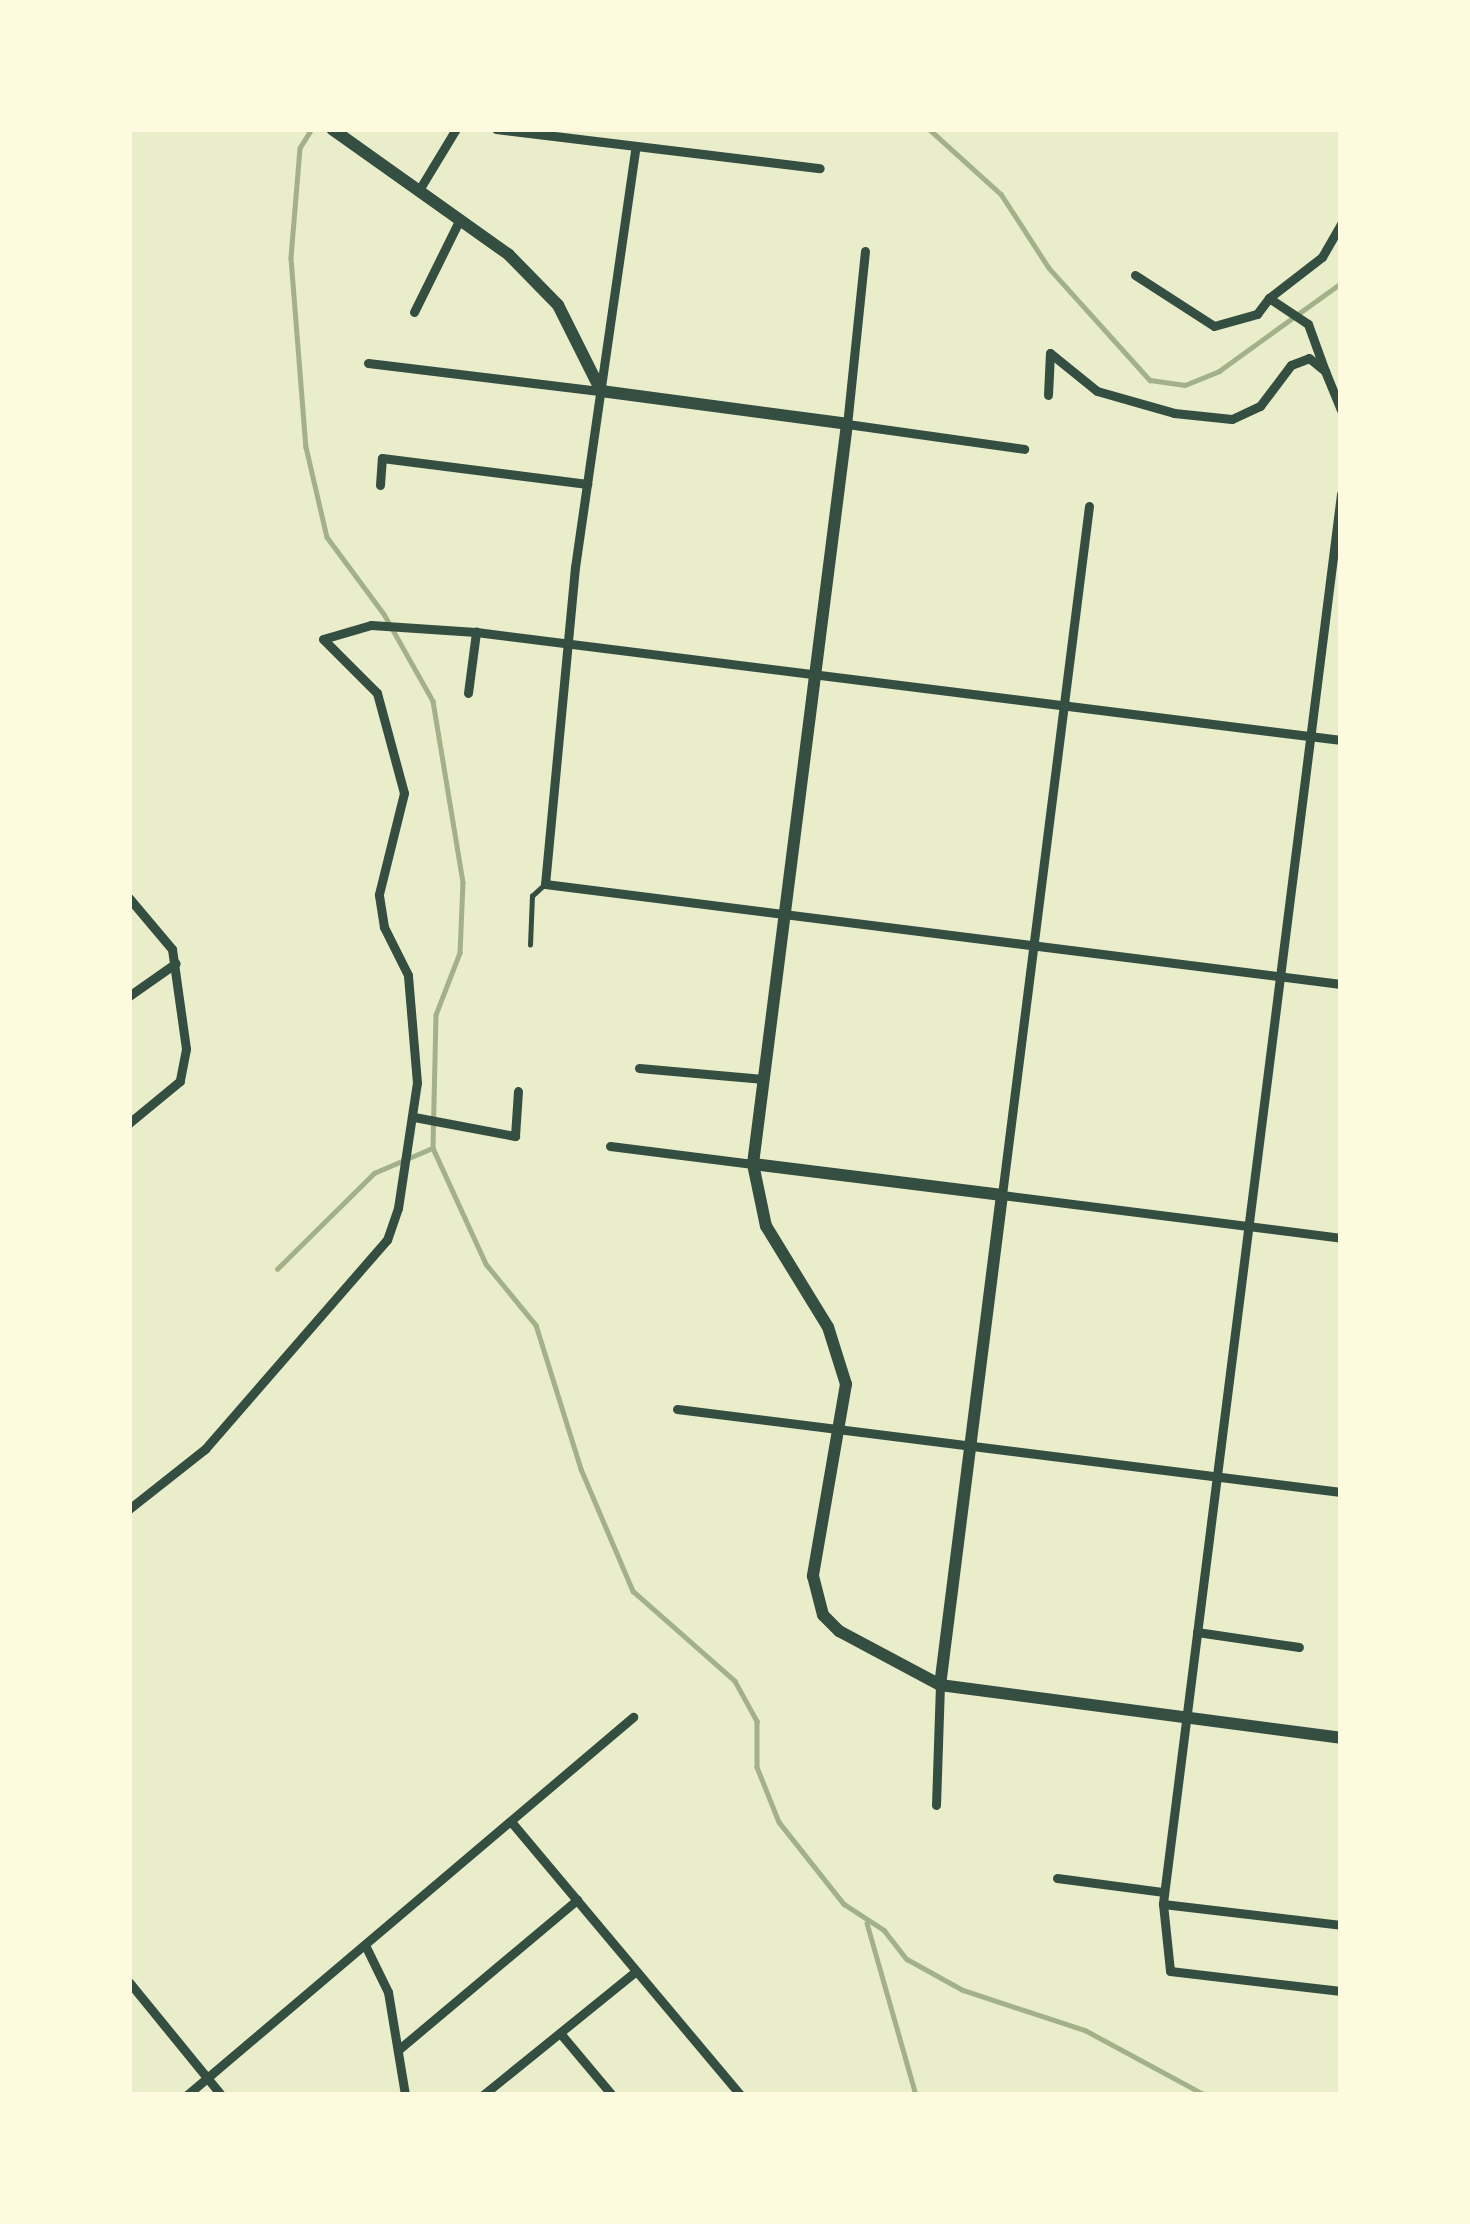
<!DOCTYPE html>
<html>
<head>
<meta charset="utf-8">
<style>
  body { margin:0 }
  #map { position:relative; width:1470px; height:2224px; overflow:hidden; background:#e9edc9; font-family:Merriweather,serif }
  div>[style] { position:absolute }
  .stream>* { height:4.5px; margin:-2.25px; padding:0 2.25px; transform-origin:2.25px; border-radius:2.25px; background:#a3b18a }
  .service>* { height:4.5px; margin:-2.25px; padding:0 2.25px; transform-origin:2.25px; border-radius:2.25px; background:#344e41 }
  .minor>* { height:9px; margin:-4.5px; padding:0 4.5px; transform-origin:4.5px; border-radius:4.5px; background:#344e41 }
  .tertiary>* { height:12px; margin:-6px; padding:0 6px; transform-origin:6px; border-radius:6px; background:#344e41 }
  span { translate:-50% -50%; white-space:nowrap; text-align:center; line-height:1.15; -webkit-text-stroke:9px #fefae0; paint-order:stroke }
  .frame { position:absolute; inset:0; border:132px solid #fefae0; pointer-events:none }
</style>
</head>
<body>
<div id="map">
  <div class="stream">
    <div style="left:312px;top:129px;width:22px;rotate:122deg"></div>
    <div style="left:300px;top:148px;width:110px;rotate:94.7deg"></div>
    <div style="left:291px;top:258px;width:190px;rotate:85.5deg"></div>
    <div style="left:306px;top:447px;width:92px;rotate:76.9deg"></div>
    <div style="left:327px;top:537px;width:96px;rotate:53.5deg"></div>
    <div style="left:384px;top:614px;width:100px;rotate:60.6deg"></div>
    <div style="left:433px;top:701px;width:183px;rotate:80.6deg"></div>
    <div style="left:463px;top:882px;width:71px;rotate:92.4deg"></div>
    <div style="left:460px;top:953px;width:66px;rotate:111.2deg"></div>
    <div style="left:436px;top:1015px;width:133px;rotate:91.3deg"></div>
    <div style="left:433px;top:1148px;width:128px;rotate:65.4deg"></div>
    <div style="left:486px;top:1264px;width:79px;rotate:50.7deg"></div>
    <div style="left:536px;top:1325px;width:151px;rotate:72.6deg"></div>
    <div style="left:581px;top:1469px;width:133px;rotate:66.9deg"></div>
    <div style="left:633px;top:1591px;width:136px;rotate:41.4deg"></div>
    <div style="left:735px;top:1681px;width:46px;rotate:61.2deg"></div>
    <div style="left:757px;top:1721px;width:46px;rotate:90deg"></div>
    <div style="left:757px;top:1767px;width:59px;rotate:68.2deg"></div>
    <div style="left:779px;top:1822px;width:105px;rotate:51.6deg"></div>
    <div style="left:844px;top:1904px;width:48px;rotate:33deg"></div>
    <div style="left:884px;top:1930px;width:37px;rotate:52deg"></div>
    <div style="left:907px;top:1959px;width:64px;rotate:29deg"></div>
    <div style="left:963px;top:1990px;width:128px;rotate:18.2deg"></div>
    <div style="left:1085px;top:2030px;width:136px;rotate:28.4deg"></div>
    <div style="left:929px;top:129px;width:97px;rotate:42.1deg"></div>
    <div style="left:1001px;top:194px;width:88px;rotate:57deg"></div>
    <div style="left:1049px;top:268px;width:151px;rotate:48deg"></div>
    <div style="left:1150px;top:380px;width:35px;rotate:8deg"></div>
    <div style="left:1185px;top:385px;width:37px;rotate:-22deg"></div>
    <div style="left:1219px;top:371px;width:150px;rotate:-35.8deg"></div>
    <div style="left:277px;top:1269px;width:136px;rotate:-44.7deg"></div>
    <div style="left:374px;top:1173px;width:61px;rotate:-23.2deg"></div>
    <div style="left:867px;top:1923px;width:179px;rotate:74.1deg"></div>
  </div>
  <div class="service">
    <div style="left:530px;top:945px;width:49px;rotate:-87.7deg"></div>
    <div style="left:532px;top:896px;width:18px;rotate:-43deg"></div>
  </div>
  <div class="minor">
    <div style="left:496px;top:129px;width:326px;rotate:6.9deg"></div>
    <div style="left:635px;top:151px;width:420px;rotate:98.2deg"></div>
    <div style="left:575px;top:567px;width:318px;rotate:95.4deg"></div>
    <div style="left:545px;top:884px;width:802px;rotate:7.16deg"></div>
    <div style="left:419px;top:190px;width:71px;rotate:-58.8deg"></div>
    <div style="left:865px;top:251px;width:174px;rotate:95.9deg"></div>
    <div style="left:847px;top:424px;width:179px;rotate:8deg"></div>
    <div style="left:1135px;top:275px;width:94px;rotate:32.8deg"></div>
    <div style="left:1214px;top:326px;width:45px;rotate:-15.6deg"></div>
    <div style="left:1257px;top:314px;width:20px;rotate:-53deg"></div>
    <div style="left:414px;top:312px;width:104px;rotate:-63.7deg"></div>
    <div style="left:368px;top:363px;width:235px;rotate:6.9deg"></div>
    <div style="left:1325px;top:371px;width:50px;rotate:-109.9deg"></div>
    <div style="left:1308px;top:324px;width:47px;rotate:-146.3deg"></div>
    <div style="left:1269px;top:298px;width:67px;rotate:-37.7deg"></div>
    <div style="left:1322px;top:257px;width:38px;rotate:-60deg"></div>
    <div style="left:1048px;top:395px;width:42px;rotate:-87.3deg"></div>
    <div style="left:1050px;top:353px;width:60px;rotate:39deg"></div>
    <div style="left:1097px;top:391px;width:80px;rotate:15.9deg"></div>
    <div style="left:1174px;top:413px;width:58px;rotate:5.9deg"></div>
    <div style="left:1232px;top:419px;width:31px;rotate:-25deg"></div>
    <div style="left:1260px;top:406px;width:51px;rotate:-52.9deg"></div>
    <div style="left:1291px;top:365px;width:19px;rotate:-21deg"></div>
    <div style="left:1309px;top:358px;width:21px;rotate:39deg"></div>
    <div style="left:1325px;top:371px;width:42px;rotate:67.7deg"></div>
    <div style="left:380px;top:485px;width:27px;rotate:-86deg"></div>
    <div style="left:382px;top:458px;width:207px;rotate:7.2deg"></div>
    <div style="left:1341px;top:494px;width:1421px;rotate:97.2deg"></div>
    <div style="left:1163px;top:1904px;width:67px;rotate:84deg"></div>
    <div style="left:1170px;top:1971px;width:172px;rotate:6.7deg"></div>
    <div style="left:1089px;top:506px;width:694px;rotate:97.2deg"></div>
    <div style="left:1002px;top:1195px;width:342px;rotate:7.2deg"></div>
    <div style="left:468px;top:693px;width:62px;rotate:-82.5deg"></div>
    <div style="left:129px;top:898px;width:67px;rotate:49.9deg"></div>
    <div style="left:172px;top:949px;width:101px;rotate:82deg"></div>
    <div style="left:186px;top:1049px;width:33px;rotate:101deg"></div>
    <div style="left:180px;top:1081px;width:66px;rotate:140.5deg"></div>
    <div style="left:129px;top:996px;width:57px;rotate:-35.1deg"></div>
    <div style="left:639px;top:1068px;width:125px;rotate:5deg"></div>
    <div style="left:414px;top:1117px;width:103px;rotate:10.7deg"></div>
    <div style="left:515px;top:1136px;width:45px;rotate:-86.2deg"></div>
    <div style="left:610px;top:1146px;width:144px;rotate:7.2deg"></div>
    <div style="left:677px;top:1409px;width:669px;rotate:7.13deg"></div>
    <div style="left:129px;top:1509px;width:97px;rotate:-38.3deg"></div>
    <div style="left:205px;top:1449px;width:277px;rotate:-49deg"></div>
    <div style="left:387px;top:1240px;width:34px;rotate:-71deg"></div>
    <div style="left:398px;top:1208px;width:126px;rotate:-81.4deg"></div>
    <div style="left:417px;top:1083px;width:108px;rotate:-94.8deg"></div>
    <div style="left:408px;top:975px;width:54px;rotate:-116.6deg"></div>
    <div style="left:384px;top:927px;width:33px;rotate:-99deg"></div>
    <div style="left:379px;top:894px;width:104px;rotate:-76.1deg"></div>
    <div style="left:404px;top:793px;width:104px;rotate:-105.1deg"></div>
    <div style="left:377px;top:693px;width:76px;rotate:-135deg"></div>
    <div style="left:323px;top:639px;width:50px;rotate:-16.3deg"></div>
    <div style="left:371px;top:625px;width:105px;rotate:3.8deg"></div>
    <div style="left:476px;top:632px;width:872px;rotate:7.12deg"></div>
    <div style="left:1197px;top:1632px;width:103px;rotate:8.4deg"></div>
    <div style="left:936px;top:1805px;width:120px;rotate:-88.1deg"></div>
    <div style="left:513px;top:1824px;width:354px;rotate:50deg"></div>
    <div style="left:1057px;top:1878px;width:108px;rotate:7.5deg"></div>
    <div style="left:1163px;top:1904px;width:179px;rotate:6.7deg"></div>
    <div style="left:365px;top:1945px;width:52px;rotate:63.9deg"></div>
    <div style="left:388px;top:1992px;width:104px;rotate:80.6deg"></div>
    <div style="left:129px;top:1982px;width:146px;rotate:50.8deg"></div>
    <div style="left:560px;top:2033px;width:81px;rotate:50deg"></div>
    <div style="left:398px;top:2050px;width:234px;rotate:-40deg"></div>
    <div style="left:187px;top:2095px;width:585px;rotate:-40.28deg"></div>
    <div style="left:483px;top:2095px;width:197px;rotate:-39deg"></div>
  </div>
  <div class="tertiary">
    <div style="left:332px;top:129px;width:217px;rotate:35.4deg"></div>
    <div style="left:509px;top:255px;width:70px;rotate:45.6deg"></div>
    <div style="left:558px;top:305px;width:96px;rotate:63.4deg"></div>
    <div style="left:601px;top:391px;width:248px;rotate:7.6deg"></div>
    <div style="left:847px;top:424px;width:746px;rotate:97.24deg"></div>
    <div style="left:753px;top:1164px;width:63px;rotate:78.2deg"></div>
    <div style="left:766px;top:1226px;width:119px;rotate:58.5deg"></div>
    <div style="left:828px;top:1327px;width:60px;rotate:72.5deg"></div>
    <div style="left:846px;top:1384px;width:195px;rotate:99.8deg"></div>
    <div style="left:813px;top:1576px;width:40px;rotate:75.6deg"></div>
    <div style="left:823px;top:1615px;width:23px;rotate:45deg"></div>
    <div style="left:839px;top:1631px;width:115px;rotate:28.1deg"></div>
    <div style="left:940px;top:1685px;width:404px;rotate:7.5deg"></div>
    <div style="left:753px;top:1164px;width:251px;rotate:7.1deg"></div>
    <div style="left:1002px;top:1195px;width:494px;rotate:97.2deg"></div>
  </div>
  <div class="frame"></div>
</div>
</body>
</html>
